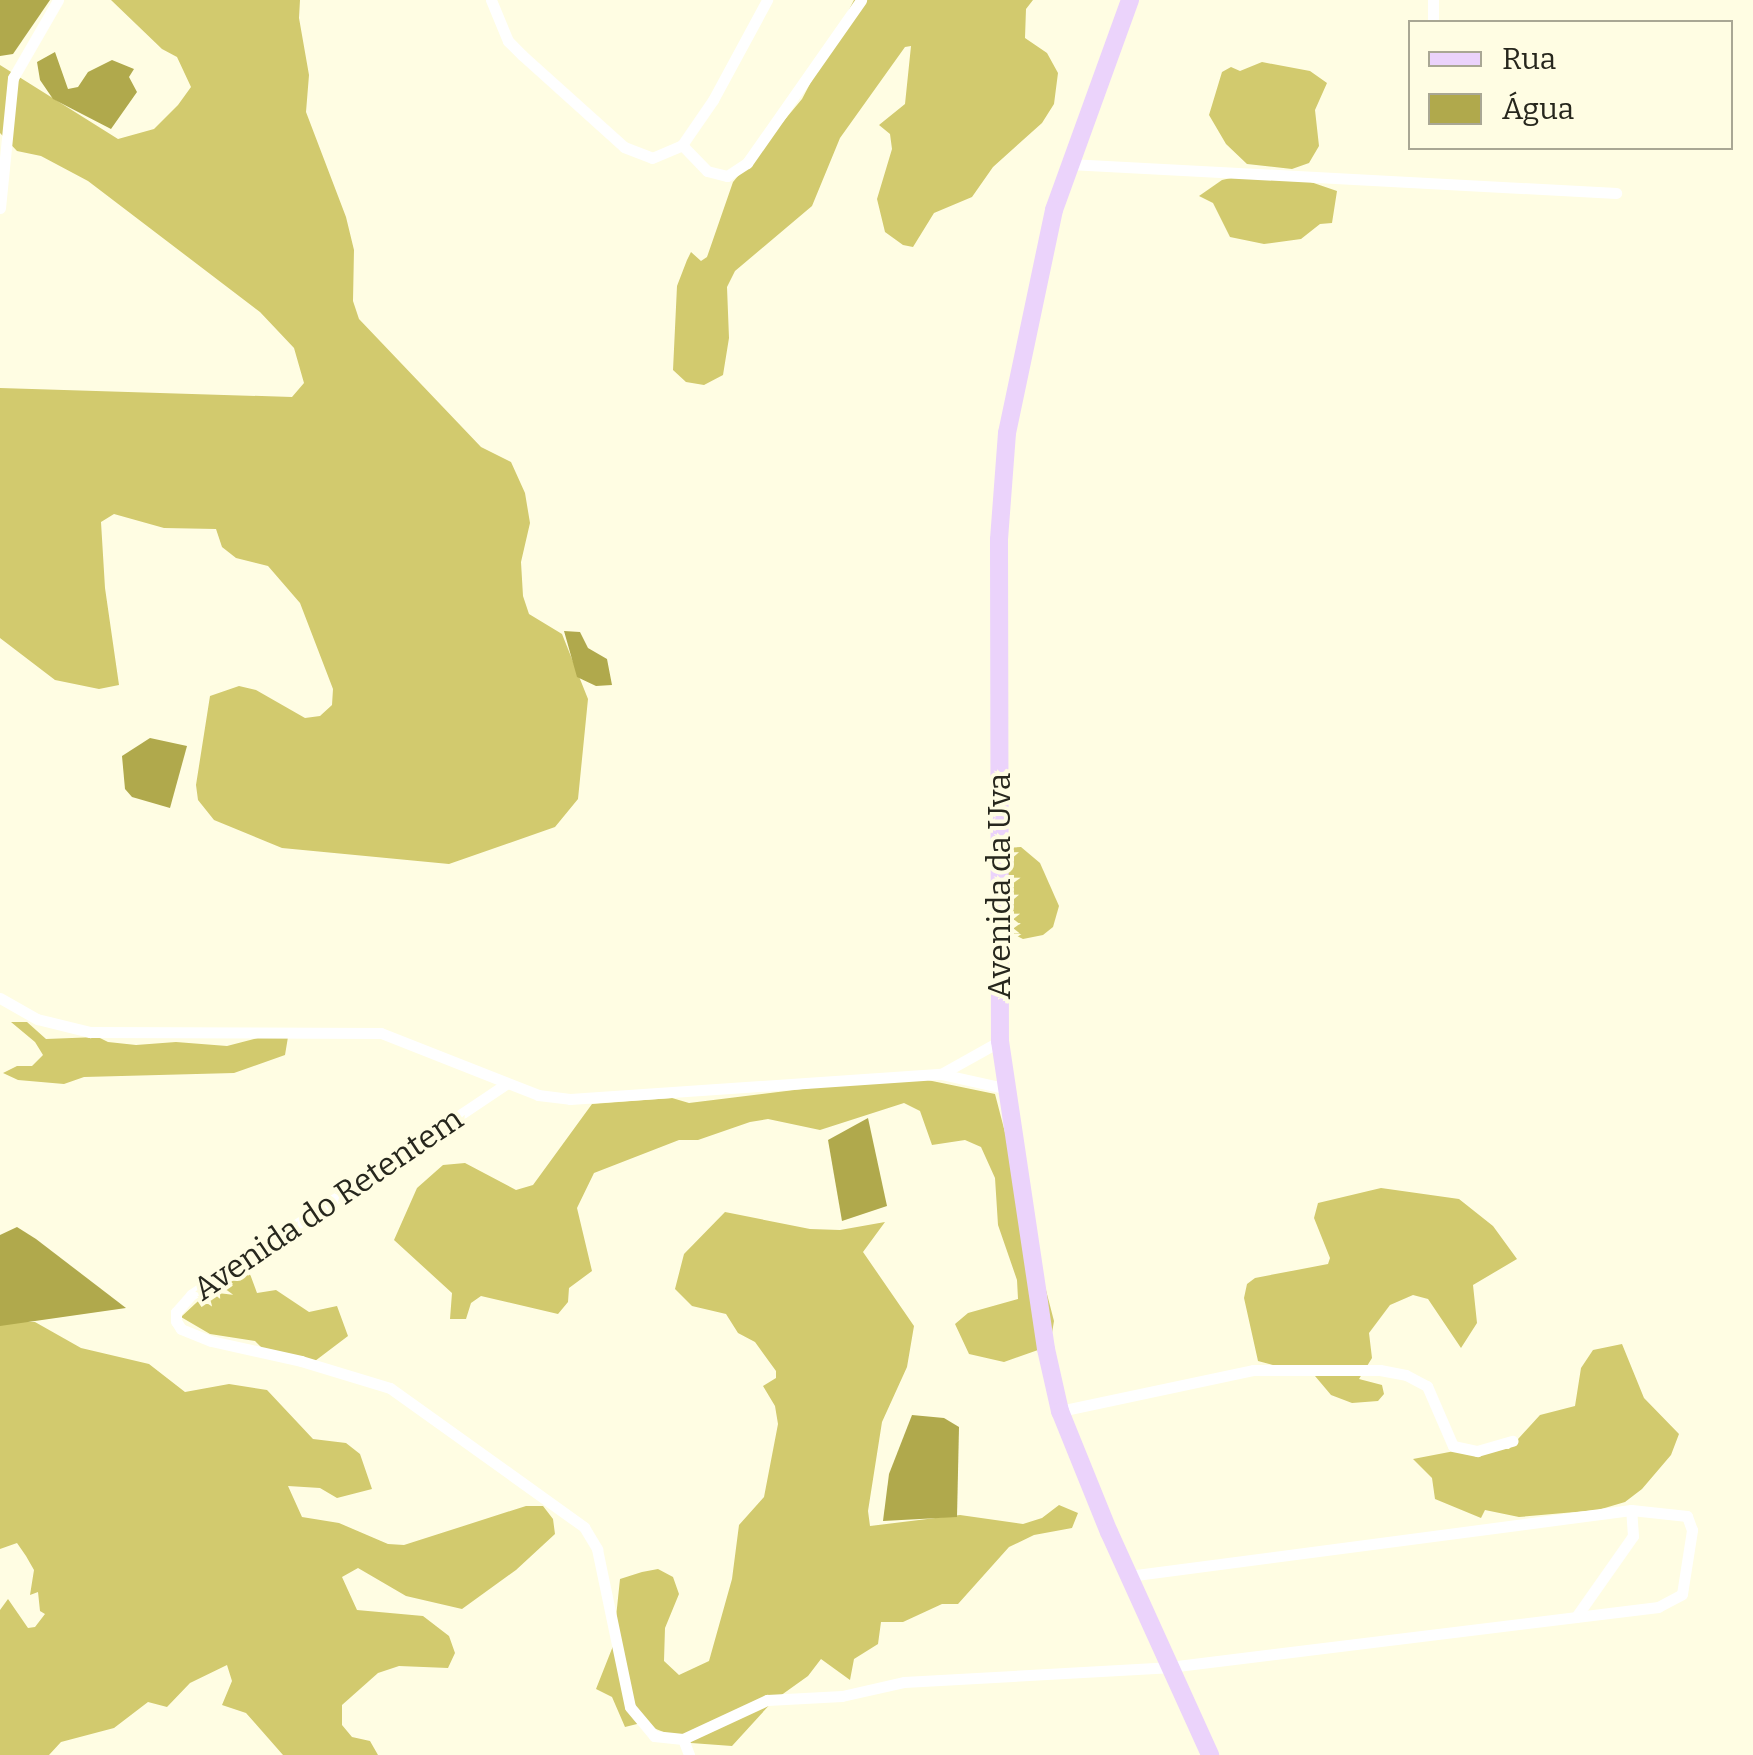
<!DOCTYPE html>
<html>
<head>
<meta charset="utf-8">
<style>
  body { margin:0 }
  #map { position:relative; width:1753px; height:1755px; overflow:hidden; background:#fffde3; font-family:Bitter,serif }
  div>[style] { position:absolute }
  .forest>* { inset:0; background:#d2ca6e }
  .water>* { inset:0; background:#b0a94c }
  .minor>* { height:11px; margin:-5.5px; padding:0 5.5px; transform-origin:5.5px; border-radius:5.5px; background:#fff }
  .primary>* { height:18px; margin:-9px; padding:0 9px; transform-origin:9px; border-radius:9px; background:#ebd3fb }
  span { translate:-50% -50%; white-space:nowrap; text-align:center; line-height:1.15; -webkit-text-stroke:8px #fffde3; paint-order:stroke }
  .street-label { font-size:32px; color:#27271d }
  .legend { position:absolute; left:1408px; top:20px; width:325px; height:130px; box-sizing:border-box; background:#fffde3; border:2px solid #a9a794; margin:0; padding:12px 18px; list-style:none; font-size:30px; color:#27271d }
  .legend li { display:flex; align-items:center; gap:20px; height:50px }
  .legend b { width:50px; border:2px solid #a9a794 }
</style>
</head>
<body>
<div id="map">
  <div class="forest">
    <div style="clip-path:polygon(111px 0,300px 0,299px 18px,309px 75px,306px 112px,346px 217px,354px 250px,353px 301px,359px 319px,481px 447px,511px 462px,525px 493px,530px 523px,521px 562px,523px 596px,529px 614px,562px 634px,588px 699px,578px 799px,555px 827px,449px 864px,282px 848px,214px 820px,198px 800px,196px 785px,210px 696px,239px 686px,256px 690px,305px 718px,320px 716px,332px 705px,333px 689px,300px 603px,268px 566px,236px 558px,222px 547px,216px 529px,164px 528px,114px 514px,101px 522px,105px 588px,119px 685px,99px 689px,55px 680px,0 638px,0 388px,292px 397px,304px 383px,294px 348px,260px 312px,88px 181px,41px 156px,17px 151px,0 133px,0 65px,118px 139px,154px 129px,178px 105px,191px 87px,177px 57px,162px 49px)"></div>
    <div style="clip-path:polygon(854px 0,1033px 0,1026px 9px,1025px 38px,1047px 53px,1058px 73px,1054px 104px,1042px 123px,993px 167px,972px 197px,934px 213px,913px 247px,903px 245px,885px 232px,877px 199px,892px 149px,890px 134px,879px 125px,905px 104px,911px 46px,905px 47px,840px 138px,812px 206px,735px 271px,727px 287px,729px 338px,723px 375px,704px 385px,686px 382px,673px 370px,677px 286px,687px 260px,691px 252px,701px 261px,707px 257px,733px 182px,802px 99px)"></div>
    <div style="clip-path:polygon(1262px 62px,1310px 71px,1327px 83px,1315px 110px,1319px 146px,1309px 163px,1292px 169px,1247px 164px,1226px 144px,1209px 115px,1222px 72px,1231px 67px,1240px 71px)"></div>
    <div style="clip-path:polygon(1245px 175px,1299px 178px,1337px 191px,1332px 223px,1320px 224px,1301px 239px,1264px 244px,1230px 237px,1213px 203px,1199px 196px,1222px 180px)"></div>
    <div style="clip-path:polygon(1021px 847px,1040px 863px,1059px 906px,1053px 927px,1043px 935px,1023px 939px,1013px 934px,1002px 917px,1006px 848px)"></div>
    <div style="clip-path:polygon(11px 1022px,27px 1022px,46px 1039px,98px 1037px,108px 1042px,136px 1045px,176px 1042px,227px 1046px,273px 1034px,288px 1037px,285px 1055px,234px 1073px,84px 1077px,64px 1084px,18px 1080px,3px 1073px,17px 1066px,32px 1066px,43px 1055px,35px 1042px)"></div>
    <div style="clip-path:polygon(908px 1076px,995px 1094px,1054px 1321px,1051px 1339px,1038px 1350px,1004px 1362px,969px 1354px,955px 1324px,968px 1313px,1018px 1299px,1017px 1280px,998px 1225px,995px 1178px,981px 1147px,965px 1140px,932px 1145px,920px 1111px,904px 1103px,820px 1130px,768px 1119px,750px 1122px,698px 1140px,679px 1140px,594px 1173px,577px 1208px,592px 1271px,569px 1288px,568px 1302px,558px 1314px,481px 1296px,471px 1303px,466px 1319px,450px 1319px,452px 1293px,394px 1240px,417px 1188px,443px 1165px,465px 1163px,516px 1190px,533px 1185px,592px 1104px,672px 1098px,689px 1103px)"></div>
    <div style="clip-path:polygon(1381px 1188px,1459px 1199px,1493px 1226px,1517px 1259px,1473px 1285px,1477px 1323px,1461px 1348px,1428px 1299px,1413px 1295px,1390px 1305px,1369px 1333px,1372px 1358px,1359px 1379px,1382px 1385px,1384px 1394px,1378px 1401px,1352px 1403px,1331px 1395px,1315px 1376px,1258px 1361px,1244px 1298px,1247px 1284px,1255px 1278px,1328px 1264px,1330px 1258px,1314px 1218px,1318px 1203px)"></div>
    <div style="clip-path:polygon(725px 1212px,810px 1229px,840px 1230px,885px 1222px,863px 1252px,914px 1326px,907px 1367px,882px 1422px,868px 1511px,870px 1526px,960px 1515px,1023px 1524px,1042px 1518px,1059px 1505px,1078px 1513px,1072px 1528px,1034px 1535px,1009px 1547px,958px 1604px,942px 1604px,903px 1622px,881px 1622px,878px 1644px,854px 1659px,850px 1680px,821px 1659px,808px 1676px,773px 1701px,732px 1746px,691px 1743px,641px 1723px,625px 1727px,612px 1697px,596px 1689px,613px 1646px,620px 1579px,642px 1572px,658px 1569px,673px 1577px,679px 1594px,665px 1628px,664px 1661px,679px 1675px,709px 1661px,732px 1579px,739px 1525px,764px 1497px,778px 1424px,775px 1406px,763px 1386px,776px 1378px,776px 1371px,755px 1342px,738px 1333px,726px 1314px,692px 1306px,675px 1289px,684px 1254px)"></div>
    <div style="clip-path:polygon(250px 1274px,257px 1293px,276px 1290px,309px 1312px,337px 1306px,348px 1336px,315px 1361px,266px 1352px,255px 1341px,210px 1334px,181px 1317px,210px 1290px)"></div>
    <div style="clip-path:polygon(0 1322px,35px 1322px,81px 1348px,149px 1364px,185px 1392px,229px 1384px,267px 1390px,313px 1439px,346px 1443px,360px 1454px,372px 1489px,337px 1498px,320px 1488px,288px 1486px,302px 1517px,339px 1523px,388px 1544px,404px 1545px,526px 1506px,543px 1506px,553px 1519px,555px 1534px,516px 1570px,462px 1609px,406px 1596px,358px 1568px,342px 1577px,357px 1610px,423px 1616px,449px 1636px,455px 1653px,448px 1668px,399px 1666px,378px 1673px,342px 1705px,342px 1725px,352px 1737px,370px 1741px,378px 1755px,283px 1755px,246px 1713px,222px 1705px,232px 1681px,227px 1665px,190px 1683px,167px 1707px,148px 1702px,114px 1728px,61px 1742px,49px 1755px,0 1755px,0 1610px,8px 1599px,28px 1628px,35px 1627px,45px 1614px,40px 1611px,38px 1592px,30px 1595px,34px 1570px,26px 1556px,17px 1543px,0 1549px)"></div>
    <div style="clip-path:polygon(1622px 1344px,1644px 1398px,1679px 1434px,1671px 1455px,1642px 1489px,1625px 1502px,1598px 1510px,1519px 1517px,1485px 1510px,1481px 1518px,1435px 1499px,1432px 1478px,1413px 1459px,1465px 1449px,1509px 1449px,1540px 1415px,1575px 1406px,1581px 1368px,1593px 1350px)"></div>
  </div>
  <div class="water">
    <div style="clip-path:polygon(0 0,50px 0,13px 54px,0 56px)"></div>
    <div style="clip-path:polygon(55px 52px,68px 89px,78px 87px,88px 72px,112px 60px,134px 69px,129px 77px,137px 92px,111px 129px,53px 99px,40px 80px,37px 62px)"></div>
    <div style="clip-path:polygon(564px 631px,580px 632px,588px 648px,607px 659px,612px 685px,596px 686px,577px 677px)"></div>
    <div style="clip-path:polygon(150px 738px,187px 746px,170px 808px,132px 797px,125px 789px,122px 756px)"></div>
    <div style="clip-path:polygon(868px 1118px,887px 1206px,842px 1221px,828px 1140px)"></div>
    <div style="clip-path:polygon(17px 1227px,36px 1239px,126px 1308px,0 1326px,0 1235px)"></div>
    <div style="clip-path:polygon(912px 1415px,944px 1418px,959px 1427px,957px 1517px,883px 1521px,889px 1474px)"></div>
  </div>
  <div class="minor">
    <div style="left:491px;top:0;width:44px;rotate:67.5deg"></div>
    <div style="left:508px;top:41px;width:20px;rotate:45deg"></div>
    <div style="left:522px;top:55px;width:137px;rotate:42deg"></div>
    <div style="left:624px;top:147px;width:30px;rotate:21deg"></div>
    <div style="left:652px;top:158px;width:33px;rotate:-23deg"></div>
    <div style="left:682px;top:145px;width:55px;rotate:-55.4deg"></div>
    <div style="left:713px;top:100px;width:114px;rotate:-61.6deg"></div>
    <div style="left:1433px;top:22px;width:22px;rotate:-90deg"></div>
    <div style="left:682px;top:145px;width:36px;rotate:46deg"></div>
    <div style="left:707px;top:171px;width:21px;rotate:14deg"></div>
    <div style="left:727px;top:176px;width:24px;rotate:-33deg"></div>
    <div style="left:747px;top:163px;width:199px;rotate:-55deg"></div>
    <div style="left:1069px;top:164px;width:548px;rotate:3.03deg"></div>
    <div style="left:0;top:208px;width:131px;rotate:-84.3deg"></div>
    <div style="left:13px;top:78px;width:90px;rotate:-60deg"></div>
    <div style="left:0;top:998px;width:43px;rotate:29.6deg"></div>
    <div style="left:37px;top:1019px;width:55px;rotate:13.8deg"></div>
    <div style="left:90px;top:1032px;width:291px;rotate:0.2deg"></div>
    <div style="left:381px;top:1033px;width:169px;rotate:21.5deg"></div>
    <div style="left:538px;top:1095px;width:32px;rotate:7deg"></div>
    <div style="left:570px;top:1099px;width:372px;rotate:-3.9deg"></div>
    <div style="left:941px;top:1074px;width:65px;rotate:12.5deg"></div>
    <div style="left:941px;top:1074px;width:68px;rotate:-29.2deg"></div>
    <div style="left:506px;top:1084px;width:379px;rotate:146.2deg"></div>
    <div style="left:191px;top:1295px;width:23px;rotate:131deg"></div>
    <div style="left:176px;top:1312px;width:9px;rotate:90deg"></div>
    <div style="left:176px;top:1321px;width:9px;rotate:58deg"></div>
    <div style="left:181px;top:1329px;width:32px;rotate:22deg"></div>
    <div style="left:211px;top:1341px;width:92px;rotate:12.5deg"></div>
    <div style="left:301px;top:1361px;width:93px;rotate:16.9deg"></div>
    <div style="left:390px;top:1388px;width:239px;rotate:35.6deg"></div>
    <div style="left:584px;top:1527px;width:26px;rotate:59deg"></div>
    <div style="left:597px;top:1549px;width:161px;rotate:78.2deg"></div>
    <div style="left:630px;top:1707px;width:38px;rotate:50deg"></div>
    <div style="left:654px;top:1736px;width:29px;rotate:6deg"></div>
    <div style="left:683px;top:1739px;width:93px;rotate:-24.9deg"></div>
    <div style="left:767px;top:1700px;width:75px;rotate:-3.1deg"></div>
    <div style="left:842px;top:1696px;width:64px;rotate:-12.7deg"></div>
    <div style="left:904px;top:1682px;width:265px;rotate:-3.2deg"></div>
    <div style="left:1169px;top:1667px;width:493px;rotate:-7deg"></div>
    <div style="left:1658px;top:1607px;width:27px;rotate:-28deg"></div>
    <div style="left:1682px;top:1594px;width:65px;rotate:-81.1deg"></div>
    <div style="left:1692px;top:1530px;width:15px;rotate:-110deg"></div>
    <div style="left:1687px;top:1516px;width:56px;rotate:-173.9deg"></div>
    <div style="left:1631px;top:1510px;width:507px;rotate:172.52deg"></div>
    <div style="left:1060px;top:1411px;width:197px;rotate:-12deg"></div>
    <div style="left:1253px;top:1370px;width:127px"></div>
    <div style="left:1380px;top:1370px;width:26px;rotate:11deg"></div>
    <div style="left:1406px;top:1375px;width:24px;rotate:28deg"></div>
    <div style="left:1427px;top:1386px;width:65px;rotate:66.6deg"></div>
    <div style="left:1453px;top:1446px;width:25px;rotate:12deg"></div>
    <div style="left:1477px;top:1451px;width:37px;rotate:-16deg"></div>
    <div style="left:1576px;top:1617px;width:99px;rotate:-54.9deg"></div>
    <div style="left:1633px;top:1536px;width:26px;rotate:-94deg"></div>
    <div style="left:683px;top:1739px;width:17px;rotate:69deg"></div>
  </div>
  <div class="primary">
    <div style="left:1130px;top:0;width:223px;rotate:109.9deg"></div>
    <div style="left:1054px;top:210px;width:228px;rotate:101.9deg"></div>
    <div style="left:1007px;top:433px;width:107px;rotate:94.3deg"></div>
    <div style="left:999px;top:540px;width:501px;rotate:89.89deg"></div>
    <div style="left:1000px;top:1041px;width:311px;rotate:81.5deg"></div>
    <div style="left:1046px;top:1349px;width:64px;rotate:77.3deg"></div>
    <div style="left:1060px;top:1411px;width:131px;rotate:68deg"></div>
    <div style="left:1109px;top:1532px;width:245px;rotate:65.6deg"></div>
  </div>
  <div class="street-label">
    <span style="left:999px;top:886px;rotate:-90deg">Avenida da Uva</span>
    <span style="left:328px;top:1204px;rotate:-34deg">Avenida do Retentem</span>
  </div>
  <ul class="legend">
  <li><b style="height:12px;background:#ebd3fb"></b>Rua</li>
  <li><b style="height:28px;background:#b0a94c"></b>Água</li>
  </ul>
</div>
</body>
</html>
